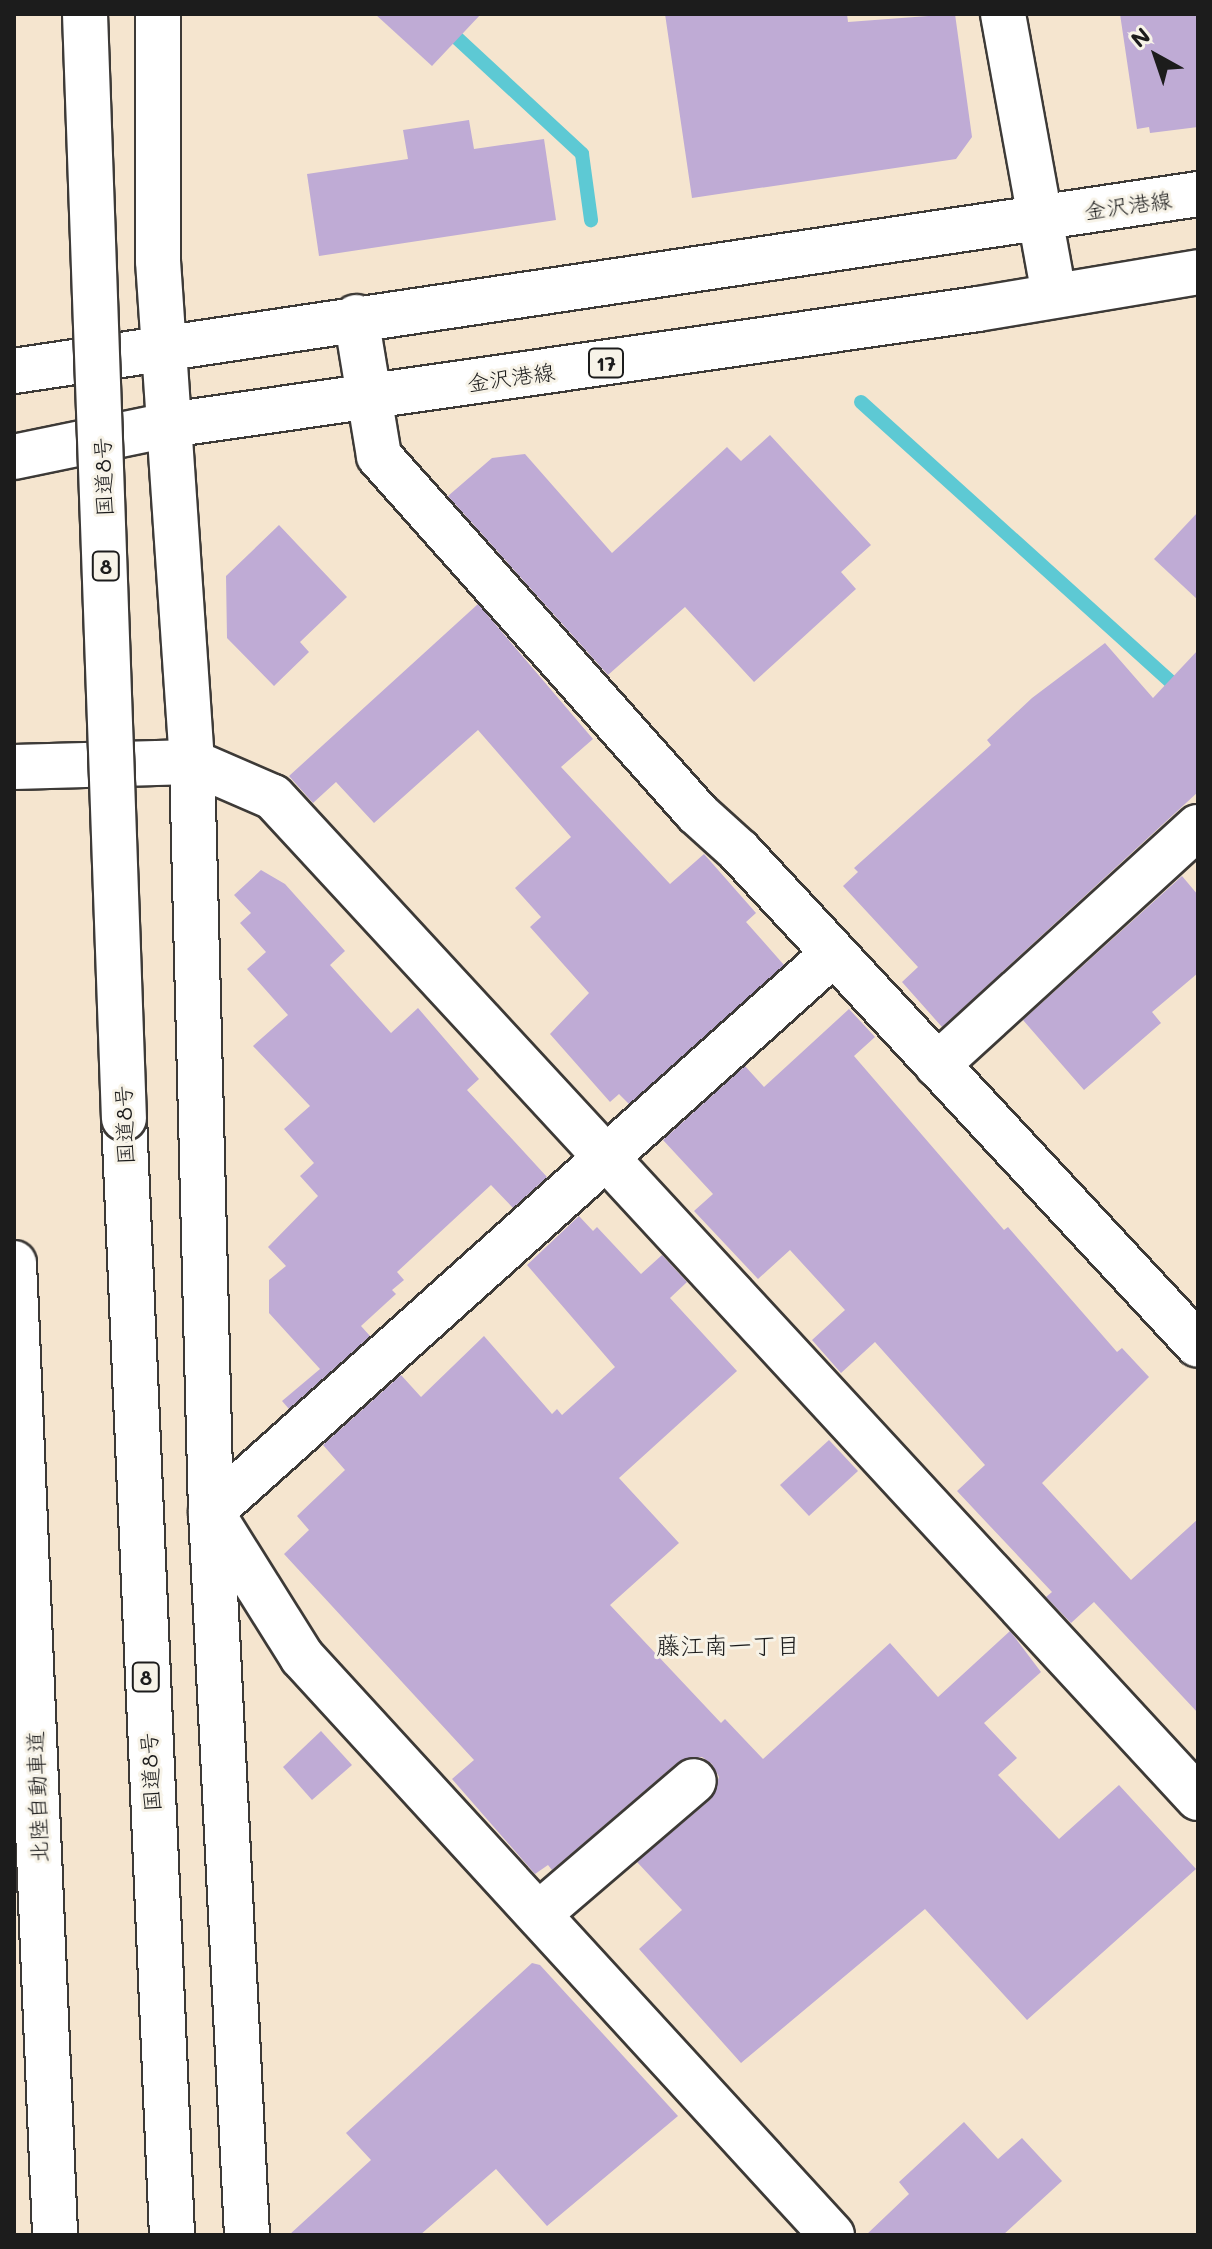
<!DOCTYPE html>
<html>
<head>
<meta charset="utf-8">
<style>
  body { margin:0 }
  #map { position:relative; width:1212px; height:2249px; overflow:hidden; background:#f5e5cf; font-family:Mali,"Klee One",sans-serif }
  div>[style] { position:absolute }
  .stream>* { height:14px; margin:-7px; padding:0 7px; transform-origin:7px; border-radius:7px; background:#5dc9d4 }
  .building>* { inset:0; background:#bfabd5 }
  .roads { filter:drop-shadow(2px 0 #3d3a37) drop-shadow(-2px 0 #3d3a37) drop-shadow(0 2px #3d3a37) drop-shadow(0 -2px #3d3a37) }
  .minor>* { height:44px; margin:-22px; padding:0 22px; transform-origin:22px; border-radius:22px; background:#fff }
  .major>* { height:44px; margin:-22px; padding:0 22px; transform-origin:22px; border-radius:22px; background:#fff }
  .highway>* { height:44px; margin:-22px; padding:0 22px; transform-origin:22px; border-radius:22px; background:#fff }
  .bridges { filter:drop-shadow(2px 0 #3d3a37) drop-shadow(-2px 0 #3d3a37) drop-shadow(0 2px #3d3a37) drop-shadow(0 -2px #3d3a37) }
  .highway-bridge>* { height:44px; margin:-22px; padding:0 22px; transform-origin:22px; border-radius:22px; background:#fff }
  span { translate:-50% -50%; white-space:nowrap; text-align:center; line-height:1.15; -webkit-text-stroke:6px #f7f3e8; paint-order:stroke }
  .shield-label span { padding:2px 6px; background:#f7f3e8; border:2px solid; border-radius:6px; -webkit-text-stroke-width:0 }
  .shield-label { font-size:20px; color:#1c1c1c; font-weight:700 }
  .street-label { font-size:22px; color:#1c1c1c }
  .neighbourhood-label { font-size:24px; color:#1c1c1c }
  .frame { position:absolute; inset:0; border:16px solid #1c1c1c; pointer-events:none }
  .north { position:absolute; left:1116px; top:16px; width:80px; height:80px; -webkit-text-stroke:6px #f7f3e8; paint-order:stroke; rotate:320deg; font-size:22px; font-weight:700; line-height:32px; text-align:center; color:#1c1c1c }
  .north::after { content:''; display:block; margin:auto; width:28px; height:36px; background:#1c1c1c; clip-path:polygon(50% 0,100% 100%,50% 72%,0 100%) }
</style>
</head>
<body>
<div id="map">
  <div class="stream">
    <div style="left:431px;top:14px;width:206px;rotate:42.8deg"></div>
    <div style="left:582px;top:154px;width:67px;rotate:82.2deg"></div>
    <div style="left:861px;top:402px;width:455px;rotate:42.1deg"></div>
  </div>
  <div class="building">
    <div style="clip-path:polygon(375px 14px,481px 14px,432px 66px)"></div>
    <div style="clip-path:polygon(665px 14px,847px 14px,848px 22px,955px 14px,972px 137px,956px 159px,692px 198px)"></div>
    <div style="clip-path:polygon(1120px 14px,1198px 14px,1198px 127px,1150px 133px,1149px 127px,1137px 129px)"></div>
    <div style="clip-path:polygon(469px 120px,474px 149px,544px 139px,556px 220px,319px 256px,307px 174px,408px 159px,403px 130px)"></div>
    <div style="clip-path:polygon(770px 435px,871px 545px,841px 572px,856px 589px,754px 682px,685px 607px,608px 675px,448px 496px,492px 458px,525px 454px,612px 553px,727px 447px,741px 461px)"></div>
    <div style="clip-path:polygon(1198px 512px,1198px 600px,1154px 559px)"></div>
    <div style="clip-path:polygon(279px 525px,347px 597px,300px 642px,309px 652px,274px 686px,227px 638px,226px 576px)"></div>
    <div style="clip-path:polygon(478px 604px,593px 739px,561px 767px,670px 884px,704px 854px,756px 913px,746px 922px,784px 965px,629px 1104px,619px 1094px,610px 1102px,550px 1034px,589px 993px,530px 927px,541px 917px,515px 888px,571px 837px,478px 730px,374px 823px,336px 782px,313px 803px,289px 776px)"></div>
    <div style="clip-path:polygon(1105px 643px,1153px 698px,1198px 650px,1198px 792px,942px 1027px,902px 982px,918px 967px,843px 886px,858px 872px,854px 868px,991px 745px,987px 740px,1032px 698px)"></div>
    <div style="clip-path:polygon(261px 870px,285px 884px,345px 951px,330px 965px,391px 1033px,418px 1008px,479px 1079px,467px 1090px,547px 1177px,513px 1208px,491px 1185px,397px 1272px,404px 1280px,392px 1290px,396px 1294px,361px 1326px,370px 1336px,289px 1409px,282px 1401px,320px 1369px,269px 1313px,269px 1280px,286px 1266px,268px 1247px,318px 1196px,300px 1176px,314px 1163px,284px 1129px,310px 1106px,253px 1046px,288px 1015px,247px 969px,266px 952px,240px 923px,251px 913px,234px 895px)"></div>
    <div style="clip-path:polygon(1182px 876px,1198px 895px,1198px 973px,1152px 1012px,1161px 1023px,1084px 1090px,1023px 1020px)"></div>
    <div style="clip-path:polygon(849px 1009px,875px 1037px,854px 1056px,1004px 1230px,1008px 1227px,1117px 1352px,1122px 1348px,1149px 1377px,1042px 1483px,1131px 1580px,1198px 1519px,1198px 1713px,1094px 1602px,1071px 1623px,1046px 1597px,1052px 1592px,957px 1491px,985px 1465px,875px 1342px,841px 1373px,812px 1340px,845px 1310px,790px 1250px,758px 1279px,694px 1211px,713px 1194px,663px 1140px,745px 1066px,764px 1087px)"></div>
    <div style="clip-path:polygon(579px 1216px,593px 1231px,597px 1227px,641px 1274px,662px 1255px,687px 1282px,670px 1298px,737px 1371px,619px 1478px,679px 1543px,610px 1605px,721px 1723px,725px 1719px,763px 1759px,890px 1643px,938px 1697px,1010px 1631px,1041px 1672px,984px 1723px,1017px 1758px,998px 1775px,1059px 1839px,1119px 1785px,1196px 1869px,1027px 2020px,925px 1909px,741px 2063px,639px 1949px,682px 1910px,637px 1862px,711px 1799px,719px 1777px,712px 1764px,702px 1757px,678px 1762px,552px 1870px,548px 1865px,535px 1874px,452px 1779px,474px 1760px,284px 1554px,309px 1530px,297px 1516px,345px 1470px,323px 1445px,401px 1375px,421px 1397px,484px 1336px,552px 1414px,557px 1409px,562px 1415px,615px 1367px,527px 1265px)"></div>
    <div style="clip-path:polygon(829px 1440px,858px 1471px,809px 1516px,780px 1485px)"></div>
    <div style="clip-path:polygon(321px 1731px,352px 1765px,312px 1800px,283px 1767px)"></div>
    <div style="clip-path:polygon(532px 1963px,540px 1965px,678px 2116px,547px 2226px,496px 2169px,420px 2235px,289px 2235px,371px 2160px,346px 2133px)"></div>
    <div style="clip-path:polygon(964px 2122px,998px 2159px,1022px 2138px,1062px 2181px,1003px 2235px,866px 2235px,909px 2194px,899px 2182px)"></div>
  </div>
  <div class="roads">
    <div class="minor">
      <div style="left:1003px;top:14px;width:286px;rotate:79.7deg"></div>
      <div style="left:356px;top:317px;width:141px;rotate:80.6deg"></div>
      <div style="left:379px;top:456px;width:478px;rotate:48.3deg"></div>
      <div style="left:697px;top:813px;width:57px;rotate:42.1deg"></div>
      <div style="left:739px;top:851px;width:674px;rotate:47.1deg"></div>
      <div style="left:14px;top:767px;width:178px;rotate:-1.6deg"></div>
      <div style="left:192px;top:762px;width:88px;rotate:23.4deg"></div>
      <div style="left:273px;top:797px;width:1363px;rotate:47.26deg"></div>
      <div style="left:937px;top:1065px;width:353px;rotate:-42.4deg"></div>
      <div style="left:541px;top:1912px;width:201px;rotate:-40.6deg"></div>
      <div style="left:832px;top:2235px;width:784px;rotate:-132.52deg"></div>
      <div style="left:302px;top:1657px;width:171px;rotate:-122.1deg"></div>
      <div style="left:211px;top:1512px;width:836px;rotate:-41.9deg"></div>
    </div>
    <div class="major">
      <div style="left:14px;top:371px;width:1197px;rotate:-8.5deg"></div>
      <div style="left:14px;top:457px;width:158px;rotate:-11.7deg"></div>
      <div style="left:169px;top:425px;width:817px;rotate:-8.16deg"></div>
      <div style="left:978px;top:309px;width:223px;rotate:-9.5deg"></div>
    </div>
    <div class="highway">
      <div style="left:158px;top:14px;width:247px;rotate:90deg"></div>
      <div style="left:158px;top:261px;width:502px;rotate:86.12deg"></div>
      <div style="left:192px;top:762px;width:750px;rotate:88.55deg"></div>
      <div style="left:211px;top:1512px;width:724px;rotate:87.15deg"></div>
      <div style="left:124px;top:1118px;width:1118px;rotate:87.54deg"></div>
      <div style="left:14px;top:1263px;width:973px;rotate:87.58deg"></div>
    </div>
  </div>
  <div class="bridges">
    <div class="highway-bridge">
      <div style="left:85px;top:14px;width:1105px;rotate:87.98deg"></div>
    </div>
  </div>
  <div class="shield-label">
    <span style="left:606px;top:363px">17</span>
    <span style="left:106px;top:566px">8</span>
    <span style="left:146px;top:1677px">8</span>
  </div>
  <div class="street-label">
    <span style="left:1128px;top:205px;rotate:-8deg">金沢港線</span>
    <span style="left:511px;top:377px;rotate:-8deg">金沢港線</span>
    <span style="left:103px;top:477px;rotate:-92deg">国道8号</span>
    <span style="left:124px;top:1125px;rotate:-92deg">国道8号</span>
    <span style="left:150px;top:1772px;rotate:-93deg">国道8号</span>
    <span style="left:37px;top:1797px;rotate:-92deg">北陸自動車道</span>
  </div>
  <div class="neighbourhood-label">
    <span style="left:728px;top:1645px">藤江南一丁目</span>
  </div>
  <div class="frame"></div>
  <div class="north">N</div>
</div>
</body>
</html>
